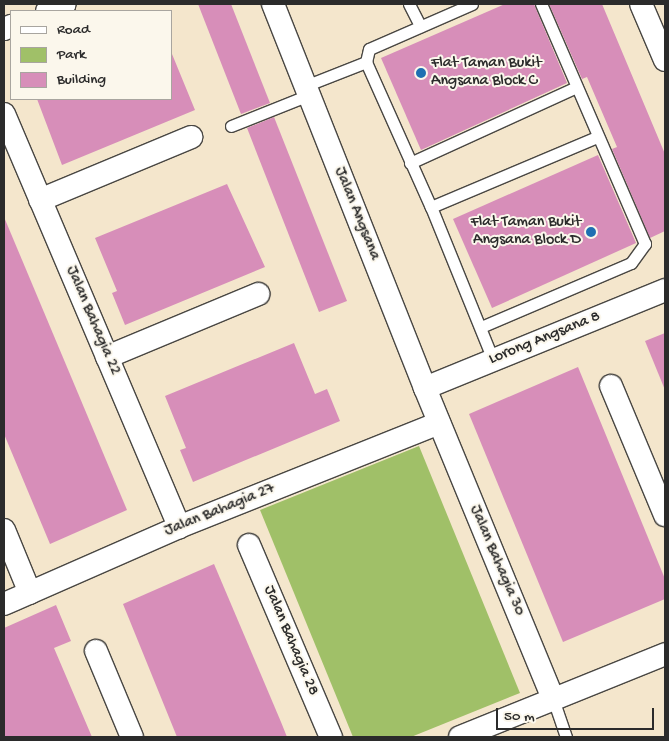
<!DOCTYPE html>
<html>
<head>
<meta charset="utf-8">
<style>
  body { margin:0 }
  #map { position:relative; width:669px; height:741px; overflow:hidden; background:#f4e6cc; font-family:"Gochi Hand",sans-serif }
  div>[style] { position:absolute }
  .green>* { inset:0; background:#a0c068 }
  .building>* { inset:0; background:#d78eb9 }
  .roads { filter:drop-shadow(1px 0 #494743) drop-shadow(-1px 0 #494743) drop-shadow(0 1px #494743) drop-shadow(0 -1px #494743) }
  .service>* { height:11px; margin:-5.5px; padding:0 5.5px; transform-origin:5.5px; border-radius:5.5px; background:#fff }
  .minor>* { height:22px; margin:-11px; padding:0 11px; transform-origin:11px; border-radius:11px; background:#fff }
  .dots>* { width:14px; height:14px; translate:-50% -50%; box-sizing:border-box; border:2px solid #fbf7ec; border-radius:50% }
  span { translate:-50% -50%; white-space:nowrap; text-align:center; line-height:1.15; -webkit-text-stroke:4px #fbf7ec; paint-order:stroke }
  .poi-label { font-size:16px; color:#2b2b2b }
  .left { translate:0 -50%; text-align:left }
  .right { translate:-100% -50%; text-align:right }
  .street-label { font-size:16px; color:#2b2b2b }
  .frame { position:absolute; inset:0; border:5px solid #2b2b2b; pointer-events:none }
  .legend { position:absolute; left:10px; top:10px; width:162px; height:90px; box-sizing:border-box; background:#fbf7ec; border:1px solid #a8a59f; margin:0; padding:6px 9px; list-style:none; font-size:15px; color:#2b2b2b }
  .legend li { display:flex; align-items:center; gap:10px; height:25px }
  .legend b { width:25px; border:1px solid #a8a59f }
  .scale { position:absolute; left:496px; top:708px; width:158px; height:22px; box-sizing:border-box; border:2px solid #2b2b2b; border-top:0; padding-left:6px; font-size:15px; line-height:18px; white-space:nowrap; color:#2b2b2b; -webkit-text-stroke:4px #fbf7ec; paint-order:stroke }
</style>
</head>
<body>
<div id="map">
  <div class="green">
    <div style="clip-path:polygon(419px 446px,520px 693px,411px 737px,353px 737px,260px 510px)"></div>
  </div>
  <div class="building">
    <div style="clip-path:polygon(198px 4px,231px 4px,270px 103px,241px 114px)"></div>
    <div style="clip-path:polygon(505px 4px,534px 4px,567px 83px,421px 150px,381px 58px)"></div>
    <div style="clip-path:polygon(549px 4px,602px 4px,665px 154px,665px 231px,650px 238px,612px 149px,617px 147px,587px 77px,582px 79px)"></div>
    <div style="clip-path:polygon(172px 54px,195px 110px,62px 165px,37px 99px,171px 99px)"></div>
    <div style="clip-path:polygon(274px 117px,347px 301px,319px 312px,247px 128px)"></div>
    <div style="clip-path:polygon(598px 155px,636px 243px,492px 308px,453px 219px)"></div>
    <div style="clip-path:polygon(227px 184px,265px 267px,125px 325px,112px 293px,117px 291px,95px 238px)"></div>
    <div style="clip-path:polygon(4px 217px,127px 510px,50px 544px,4px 434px)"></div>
    <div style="clip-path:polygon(665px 333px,665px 390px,645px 341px)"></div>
    <div style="clip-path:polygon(294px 343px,315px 394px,327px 389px,340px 421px,193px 482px,180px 450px,186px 448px,165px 396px)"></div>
    <div style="clip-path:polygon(578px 367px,665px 579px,665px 599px,563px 642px,469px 414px)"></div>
    <div style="clip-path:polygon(214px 564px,281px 722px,287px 737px,177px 737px,123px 604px)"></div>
    <div style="clip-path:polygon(56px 605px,71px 641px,54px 648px,92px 737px,4px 737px,4px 628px)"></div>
  </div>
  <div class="roads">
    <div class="service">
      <div style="left:409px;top:4px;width:25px;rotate:63deg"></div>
      <div style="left:472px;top:4px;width:112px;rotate:156.4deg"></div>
      <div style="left:369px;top:49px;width:13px;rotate:103deg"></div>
      <div style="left:366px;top:62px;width:159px;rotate:65.9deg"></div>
      <div style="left:431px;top:207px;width:165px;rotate:67.9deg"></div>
      <div style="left:305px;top:86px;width:66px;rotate:-21.5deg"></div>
      <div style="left:231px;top:126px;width:84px;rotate:-21.7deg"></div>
      <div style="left:410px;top:163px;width:183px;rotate:-24.5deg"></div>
      <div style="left:431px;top:207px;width:180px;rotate:-22.9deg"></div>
      <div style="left:481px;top:327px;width:163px;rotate:-23.1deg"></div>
      <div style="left:631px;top:263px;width:24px;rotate:-54deg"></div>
      <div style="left:645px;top:244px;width:262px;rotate:-113.4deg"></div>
      <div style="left:553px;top:699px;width:40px;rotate:71.1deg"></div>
    </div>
    <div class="minor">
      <div style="left:273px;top:4px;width:413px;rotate:68.4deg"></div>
      <div style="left:425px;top:388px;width:336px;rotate:67.6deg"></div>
      <div style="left:641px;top:4px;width:61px;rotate:66.8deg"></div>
      <div style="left:47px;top:11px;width:19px;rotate:-21deg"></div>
      <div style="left:4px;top:29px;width:8px;rotate:-23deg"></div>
      <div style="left:4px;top:114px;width:449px;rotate:67deg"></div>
      <div style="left:40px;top:200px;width:164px;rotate:-22.6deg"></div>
      <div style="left:107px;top:357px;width:164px;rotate:-22.6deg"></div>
      <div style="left:611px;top:386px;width:140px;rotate:67.3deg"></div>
      <div style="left:425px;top:388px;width:259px;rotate:-22.2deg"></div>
      <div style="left:4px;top:530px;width:68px;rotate:67.6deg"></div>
      <div style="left:249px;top:545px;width:209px;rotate:66.9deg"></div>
      <div style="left:4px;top:604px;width:191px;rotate:-23.7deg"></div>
      <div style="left:179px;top:527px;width:280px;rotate:-21.8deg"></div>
      <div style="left:96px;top:651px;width:93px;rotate:67.3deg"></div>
      <div style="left:460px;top:737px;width:221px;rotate:-22deg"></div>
    </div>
  </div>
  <div class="dots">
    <div style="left:421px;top:73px;background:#1f6fb2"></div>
    <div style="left:591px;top:232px;background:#1f6fb2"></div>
  </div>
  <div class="poi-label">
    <span class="left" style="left:431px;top:73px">Flat Taman Bukit<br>Angsana Block C</span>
    <span class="right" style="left:581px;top:232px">Flat Taman Bukit<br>Angsana Block D</span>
  </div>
  <div class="street-label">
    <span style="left:356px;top:214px;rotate:68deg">Jalan Angsana</span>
    <span style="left:92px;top:321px;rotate:67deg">Jalan Bahagia 22</span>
    <span style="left:545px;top:339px;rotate:-22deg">Lorong Angsana 8</span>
    <span style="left:220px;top:511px;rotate:-22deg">Jalan Bahagia 27</span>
    <span style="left:496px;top:561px;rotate:67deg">Jalan Bahagia 30</span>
    <span style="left:290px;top:641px;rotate:67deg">Jalan Bahagia 28</span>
  </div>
  <div class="frame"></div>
  <ul class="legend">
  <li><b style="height:6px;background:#fff"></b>Road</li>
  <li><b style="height:14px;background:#a0c068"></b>Park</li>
  <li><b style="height:14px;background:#d78eb9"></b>Building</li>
  </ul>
  <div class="scale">50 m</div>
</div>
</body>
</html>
